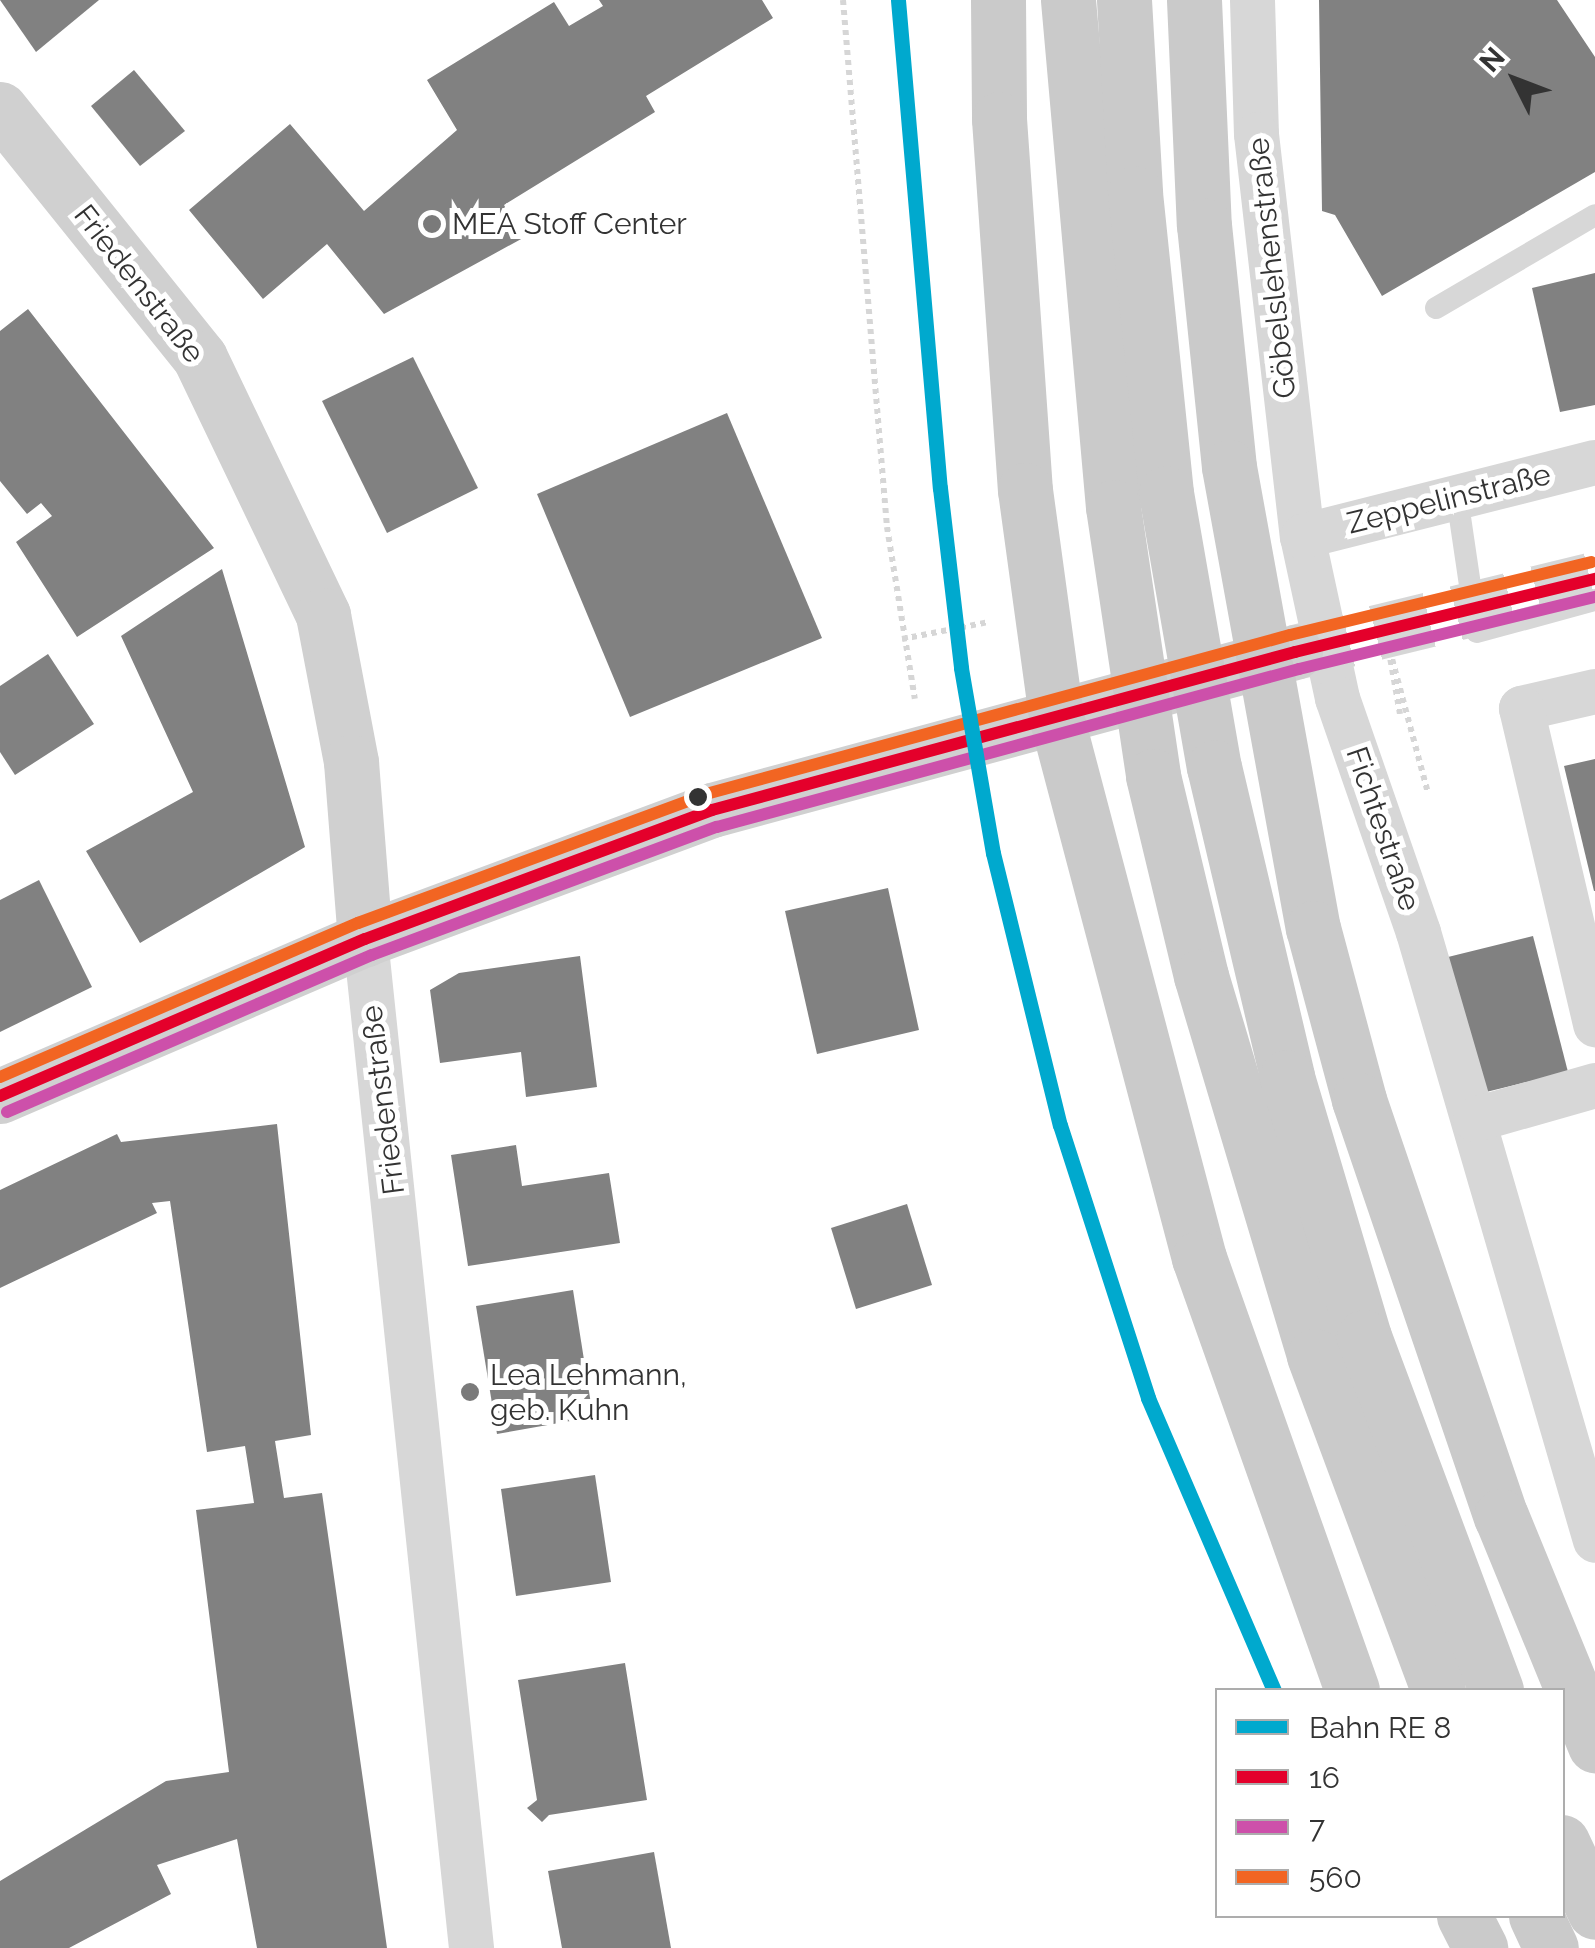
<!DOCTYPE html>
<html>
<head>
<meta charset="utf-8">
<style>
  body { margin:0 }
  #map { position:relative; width:1595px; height:1948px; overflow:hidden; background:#fff; font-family:Raleway,sans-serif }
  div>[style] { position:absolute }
  .building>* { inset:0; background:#818181 }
  .secondary-tunnel>* { height:55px; margin-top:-27.5px; transform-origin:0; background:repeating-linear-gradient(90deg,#d6d6d6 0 55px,transparent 0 83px) }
  .path>* { height:6px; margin-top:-3px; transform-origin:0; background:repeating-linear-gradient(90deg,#d6d6d6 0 5px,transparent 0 10px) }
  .lane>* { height:22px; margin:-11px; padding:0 11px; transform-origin:11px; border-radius:11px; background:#d7d7d7 }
  .street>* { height:45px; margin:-22.5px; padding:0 22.5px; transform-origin:22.5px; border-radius:22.5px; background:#d7d7d7 }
  .secondary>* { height:55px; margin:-27.5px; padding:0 27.5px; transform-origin:27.5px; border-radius:27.5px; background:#d0d0d0 }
  .primary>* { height:55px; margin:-27.5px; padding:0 27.5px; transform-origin:27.5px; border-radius:27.5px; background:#cacaca }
  .bus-1>* { height:12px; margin:-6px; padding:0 6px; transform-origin:6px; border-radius:6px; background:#e4002b }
  .bus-2>* { height:12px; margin:-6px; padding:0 6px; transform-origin:6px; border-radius:6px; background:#cd50aa }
  .bus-3>* { height:12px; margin:-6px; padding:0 6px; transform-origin:6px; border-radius:6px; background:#f26522 }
  .rail-1>* { height:15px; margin:-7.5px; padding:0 7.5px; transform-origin:7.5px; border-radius:7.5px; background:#00a9ce }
  .dots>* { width:28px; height:28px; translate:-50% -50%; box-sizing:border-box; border:5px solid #fff; border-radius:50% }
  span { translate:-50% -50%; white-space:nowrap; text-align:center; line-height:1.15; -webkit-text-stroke:10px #fff; paint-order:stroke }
  .poi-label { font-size:30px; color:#333 }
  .left { translate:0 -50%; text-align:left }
  .street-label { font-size:30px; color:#333 }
  .legend { position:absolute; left:1215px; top:1688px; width:350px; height:230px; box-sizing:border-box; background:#fff; border:2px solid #adadad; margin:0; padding:12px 18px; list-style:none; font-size:30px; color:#333 }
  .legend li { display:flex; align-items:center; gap:20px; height:50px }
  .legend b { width:50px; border:2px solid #adadad }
  .north { position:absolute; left:1465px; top:30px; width:100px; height:100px; -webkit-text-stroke:8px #fff; paint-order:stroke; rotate:312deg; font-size:28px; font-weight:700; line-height:40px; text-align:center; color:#333 }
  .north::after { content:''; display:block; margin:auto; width:35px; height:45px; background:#333; clip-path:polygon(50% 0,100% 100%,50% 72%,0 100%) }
</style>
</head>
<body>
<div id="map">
  <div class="building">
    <div style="clip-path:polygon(0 0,99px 0,36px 52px)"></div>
    <div style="clip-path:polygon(599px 0,762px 0,773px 18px,646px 96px,655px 112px,504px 205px,523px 238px,384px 314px,327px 244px,263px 299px,189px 210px,290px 124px,364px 211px,457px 130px,427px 80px,554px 2px,569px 26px,603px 6px)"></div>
    <div style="clip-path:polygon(1319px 0,1557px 0,1595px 57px,1595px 172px,1382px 296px,1335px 215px,1322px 211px)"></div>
    <div style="clip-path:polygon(134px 70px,185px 131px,140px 166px,91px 106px)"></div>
    <div style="clip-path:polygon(1595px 273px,1595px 405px,1560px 412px,1532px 288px)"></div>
    <div style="clip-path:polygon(28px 309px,214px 548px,77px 637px,16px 542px,52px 516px,41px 503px,27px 514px,0 481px,0 331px)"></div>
    <div style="clip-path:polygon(413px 357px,478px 488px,387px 533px,322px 401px)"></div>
    <div style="clip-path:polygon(727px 413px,822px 638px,630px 717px,537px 494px)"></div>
    <div style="clip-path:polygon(222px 569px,305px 847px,140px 943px,86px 851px,193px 792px,121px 636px)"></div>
    <div style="clip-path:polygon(48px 654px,94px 724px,15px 775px,0 752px,0 686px)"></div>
    <div style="clip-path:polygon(1595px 759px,1595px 891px,1594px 891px,1564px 766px)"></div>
    <div style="clip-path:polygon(39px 880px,92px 987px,0 1032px,0 900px)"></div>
    <div style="clip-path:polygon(888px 888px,919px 1030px,817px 1054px,785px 911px)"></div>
    <div style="clip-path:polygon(1533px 936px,1568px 1072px,1482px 1093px,1448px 957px)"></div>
    <div style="clip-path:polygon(580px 956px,597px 1087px,526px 1097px,521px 1052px,440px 1063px,430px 990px,459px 973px)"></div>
    <div style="clip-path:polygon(277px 1124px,311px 1435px,275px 1441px,284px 1498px,322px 1493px,387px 1948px,257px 1948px,237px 1839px,157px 1865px,171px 1894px,69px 1948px,0 1948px,0 1881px,166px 1781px,229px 1772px,196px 1510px,254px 1503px,245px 1446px,207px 1452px,170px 1201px,152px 1203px,157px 1213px,0 1288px,0 1190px,117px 1134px,121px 1142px)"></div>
    <div style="clip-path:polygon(516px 1145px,522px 1186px,609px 1173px,620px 1243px,468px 1266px,451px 1155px)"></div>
    <div style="clip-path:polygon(907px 1204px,932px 1285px,856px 1309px,831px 1228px)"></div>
    <div style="clip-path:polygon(573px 1290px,593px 1417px,497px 1434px,476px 1306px)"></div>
    <div style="clip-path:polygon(595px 1475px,611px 1582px,516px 1596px,501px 1489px)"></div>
    <div style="clip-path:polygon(625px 1663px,647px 1800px,549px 1815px,542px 1822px,527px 1808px,537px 1800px,518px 1680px)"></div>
    <div style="clip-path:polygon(654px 1852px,671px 1948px,562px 1948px,548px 1871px)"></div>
  </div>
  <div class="secondary-tunnel">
    <div style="left:1295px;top:652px;width:309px;rotate:-13.7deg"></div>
  </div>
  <div class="path">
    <div style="left:843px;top:0;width:529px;rotate:85.23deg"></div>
    <div style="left:887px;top:527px;width:174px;rotate:80.8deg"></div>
    <div style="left:902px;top:639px;width:89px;rotate:-11.1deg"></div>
    <div style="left:1400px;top:714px;width:75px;rotate:-100deg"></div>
    <div style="left:1387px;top:640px;width:158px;rotate:75deg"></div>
  </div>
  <div class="lane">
    <div style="left:1436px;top:308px;width:184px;rotate:-30.3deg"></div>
    <div style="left:1457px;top:497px;width:136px;rotate:81.6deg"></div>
    <div style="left:1477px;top:632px;width:122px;rotate:-15.2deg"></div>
  </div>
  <div class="street">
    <div style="left:1252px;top:0;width:134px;rotate:88.3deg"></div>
    <div style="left:1256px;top:134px;width:405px;rotate:83.5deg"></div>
    <div style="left:1302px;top:536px;width:166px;rotate:77.8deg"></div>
    <div style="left:1337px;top:698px;width:248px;rotate:70.9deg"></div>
    <div style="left:1418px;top:932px;width:633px;rotate:73.77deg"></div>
    <div style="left:1302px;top:536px;width:302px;rotate:-14.2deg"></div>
    <div style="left:1595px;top:691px;width:76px;rotate:167.1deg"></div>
    <div style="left:1521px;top:708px;width:325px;rotate:76.8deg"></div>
    <div style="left:365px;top:939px;width:1015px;rotate:84deg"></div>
    <div style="left:1475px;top:1119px;width:125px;rotate:-15.8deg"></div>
  </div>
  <div class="secondary">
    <div style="left:0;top:109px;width:319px;rotate:51.2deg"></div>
    <div style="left:200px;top:358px;width:285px;rotate:64.4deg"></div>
    <div style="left:323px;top:615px;width:150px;rotate:79.2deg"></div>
    <div style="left:351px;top:762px;width:178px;rotate:85.5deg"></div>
    <div style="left:0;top:1096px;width:397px;rotate:-23.3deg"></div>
    <div style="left:365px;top:939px;width:370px;rotate:-20.4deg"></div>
    <div style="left:712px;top:810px;width:604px;rotate:-15.16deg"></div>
  </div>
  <div class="primary">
    <div style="left:998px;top:0;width:119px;rotate:89.5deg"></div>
    <div style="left:999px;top:119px;width:372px;rotate:86deg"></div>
    <div style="left:1025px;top:490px;width:228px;rotate:82.2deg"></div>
    <div style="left:1056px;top:716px;width:561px;rotate:75.22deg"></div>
    <div style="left:1199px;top:1258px;width:458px;rotate:70.5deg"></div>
    <div style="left:1068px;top:0;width:509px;rotate:84.93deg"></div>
    <div style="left:1113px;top:507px;width:272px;rotate:81.5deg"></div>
    <div style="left:1153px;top:776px;width:206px;rotate:76.5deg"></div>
    <div style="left:1201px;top:976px;width:396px;rotate:73.4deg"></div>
    <div style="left:1314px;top:1356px;width:356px;rotate:69.6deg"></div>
    <div style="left:1124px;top:0;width:193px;rotate:86.7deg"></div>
    <div style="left:1135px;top:193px;width:302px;rotate:84.1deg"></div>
    <div style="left:1166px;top:493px;width:278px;rotate:80.1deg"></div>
    <div style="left:1214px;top:767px;width:318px;rotate:76.7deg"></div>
    <div style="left:1287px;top:1077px;width:271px;rotate:73.5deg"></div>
    <div style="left:1364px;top:1337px;width:377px;rotate:69.5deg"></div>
    <div style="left:1194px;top:0;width:225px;rotate:87.5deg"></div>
    <div style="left:1204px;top:225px;width:243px;rotate:84.1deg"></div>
    <div style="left:1229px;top:467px;width:469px;rotate:79.7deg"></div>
    <div style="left:1313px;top:928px;width:178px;rotate:75deg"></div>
    <div style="left:1359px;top:1100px;width:440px;rotate:71.2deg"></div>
    <div style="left:1501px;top:1516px;width:248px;rotate:67.7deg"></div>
    <div style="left:1562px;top:1842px;width:77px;rotate:64.8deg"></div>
    <div style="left:1464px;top:1916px;width:36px;rotate:63deg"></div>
    <div style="left:1536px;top:1916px;width:35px;rotate:65deg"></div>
  </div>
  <div class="bus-1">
    <div style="left:0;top:1096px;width:397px;rotate:-23.3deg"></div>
    <div style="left:365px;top:939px;width:370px;rotate:-20.4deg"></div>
    <div style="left:712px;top:810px;width:604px;rotate:-15.16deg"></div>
    <div style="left:1295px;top:652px;width:309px;rotate:-13.7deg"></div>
  </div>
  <div class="bus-2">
    <div style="left:7px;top:1112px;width:397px;rotate:-23.3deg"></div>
    <div style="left:372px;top:955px;width:368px;rotate:-20.4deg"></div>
    <div style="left:717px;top:827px;width:603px;rotate:-15.19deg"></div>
    <div style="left:1299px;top:669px;width:305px;rotate:-13.7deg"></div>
  </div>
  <div class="bus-3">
    <div style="left:0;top:1077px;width:390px;rotate:-23.3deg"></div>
    <div style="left:358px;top:923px;width:371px;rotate:-20.3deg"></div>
    <div style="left:706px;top:794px;width:605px;rotate:-15.23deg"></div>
    <div style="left:1290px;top:635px;width:310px;rotate:-13.6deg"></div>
  </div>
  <div class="rail-1">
    <div style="left:898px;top:0;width:490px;rotate:85.1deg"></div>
    <div style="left:940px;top:488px;width:181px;rotate:83.3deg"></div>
    <div style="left:961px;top:668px;width:188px;rotate:80.2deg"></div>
    <div style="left:993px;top:853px;width:280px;rotate:76.2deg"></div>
    <div style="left:1060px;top:1125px;width:287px;rotate:72.1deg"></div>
    <div style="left:1148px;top:1398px;width:318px;rotate:66.7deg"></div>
  </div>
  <div class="dots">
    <div style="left:432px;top:224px;background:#7a7a7a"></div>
    <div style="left:698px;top:797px;background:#333"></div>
    <div style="left:470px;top:1392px;background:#7a7a7a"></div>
  </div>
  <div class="poi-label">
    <span class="left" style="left:452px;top:224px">MEA Stoff Center</span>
    <span class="left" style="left:490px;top:1392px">Lea Lehmann,<br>geb. Kuhn</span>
  </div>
  <div class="street-label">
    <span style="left:1272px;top:268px;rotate:-96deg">Göbelslehenstraße</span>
    <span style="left:139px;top:284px;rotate:52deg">Friedenstraße</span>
    <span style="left:1449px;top:499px;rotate:-14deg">Zeppelinstraße</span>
    <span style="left:1383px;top:829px;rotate:71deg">Fichtestraße</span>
    <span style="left:383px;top:1100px;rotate:-97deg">Friedenstraße</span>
  </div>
  <ul class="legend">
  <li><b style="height:12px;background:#00a9ce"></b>Bahn RE 8</li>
  <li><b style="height:12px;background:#e4002b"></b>16</li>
  <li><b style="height:12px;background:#cd50aa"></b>7</li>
  <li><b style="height:12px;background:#f26522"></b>560</li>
  </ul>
  <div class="north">N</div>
</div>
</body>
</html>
